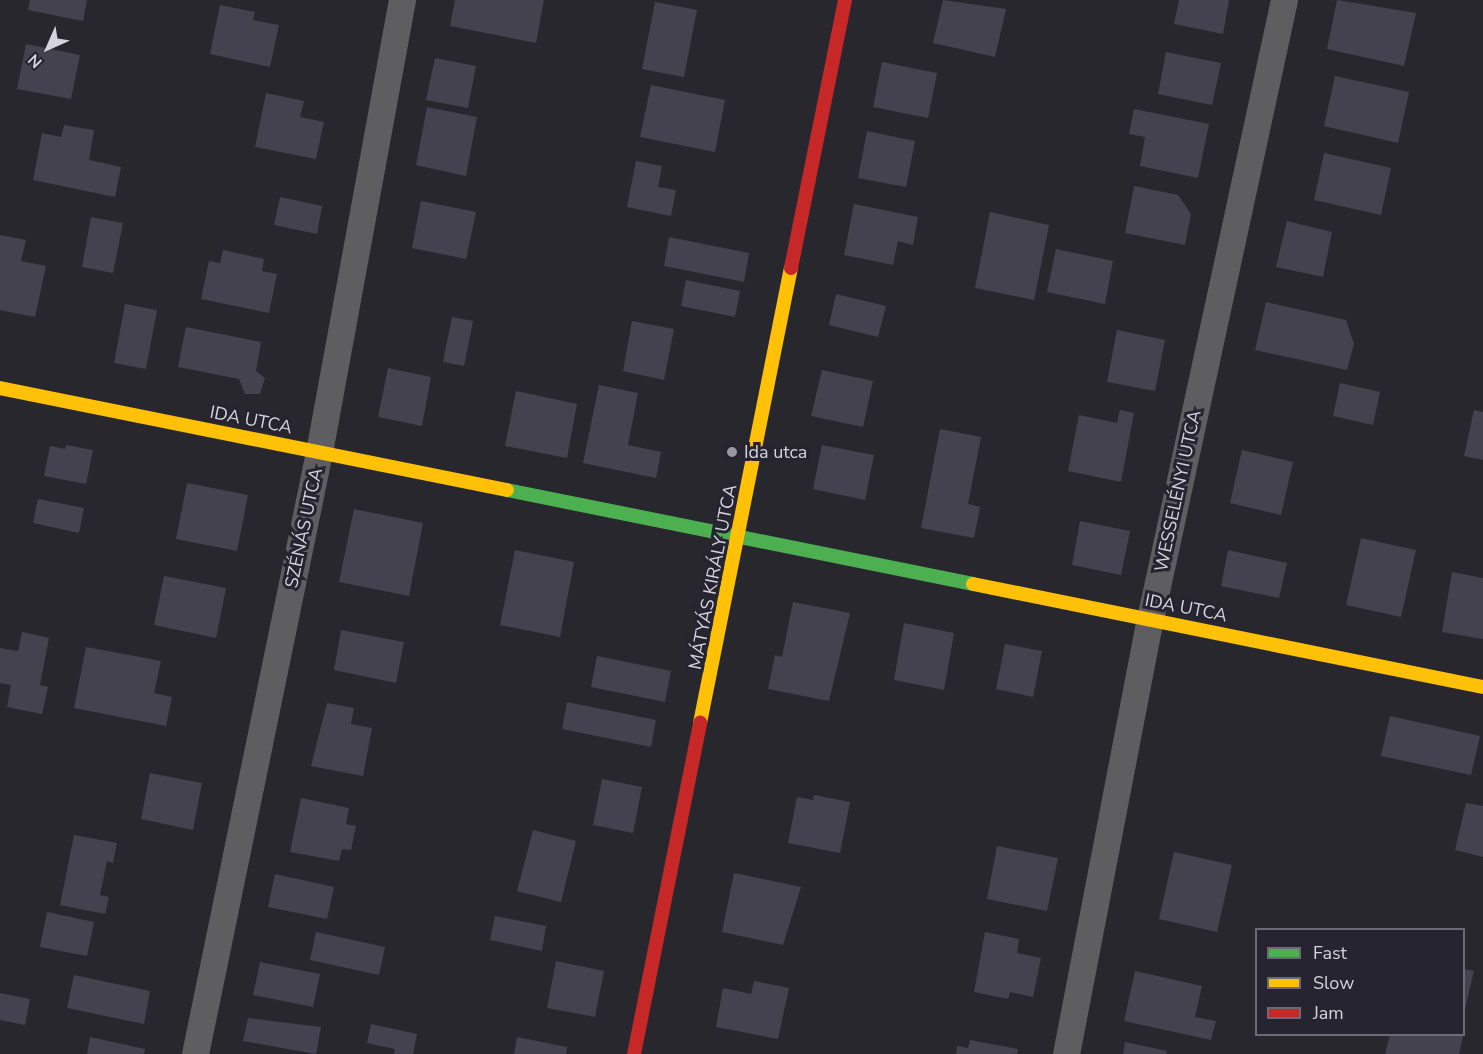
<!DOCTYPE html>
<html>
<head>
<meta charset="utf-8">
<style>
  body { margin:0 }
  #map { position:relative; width:1483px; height:1054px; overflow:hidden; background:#28272e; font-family:"Nunito Sans",sans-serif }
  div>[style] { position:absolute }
  .building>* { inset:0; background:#45424f }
  .street>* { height:27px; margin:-13.5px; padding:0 13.5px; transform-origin:13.5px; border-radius:13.5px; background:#5e5d60 }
  .fast>* { height:14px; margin:-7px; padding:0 7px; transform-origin:7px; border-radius:7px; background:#4caf50 }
  .slow>* { height:14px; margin:-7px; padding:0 7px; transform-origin:7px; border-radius:7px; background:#ffc107 }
  .jam>* { height:14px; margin:-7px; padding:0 7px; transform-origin:7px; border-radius:7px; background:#c62828 }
  .dots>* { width:16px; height:16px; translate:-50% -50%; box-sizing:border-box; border:3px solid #262431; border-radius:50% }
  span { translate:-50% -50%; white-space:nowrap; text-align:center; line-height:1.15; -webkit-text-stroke:6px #262431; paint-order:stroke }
  .street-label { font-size:18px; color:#d5d4dd }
  .poi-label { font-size:18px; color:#d5d4dd }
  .left { translate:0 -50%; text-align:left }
  .legend { position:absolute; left:1255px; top:928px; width:210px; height:108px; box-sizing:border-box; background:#262431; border:2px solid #6c6a76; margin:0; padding:8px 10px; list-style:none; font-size:18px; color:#d5d4dd }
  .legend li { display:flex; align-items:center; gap:12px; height:30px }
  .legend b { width:30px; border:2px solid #6c6a76 }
  .north { position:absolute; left:18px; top:18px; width:60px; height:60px; -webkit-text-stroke:4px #262431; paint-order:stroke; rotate:225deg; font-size:16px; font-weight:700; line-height:24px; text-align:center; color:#d5d4dd }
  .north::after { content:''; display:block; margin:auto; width:21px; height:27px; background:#d5d4dd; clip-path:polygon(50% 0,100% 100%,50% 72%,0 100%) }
</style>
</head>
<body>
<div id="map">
  <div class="building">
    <div style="clip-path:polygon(30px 0,87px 0,83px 21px,28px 10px)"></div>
    <div style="clip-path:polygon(455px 0,544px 0,536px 43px,450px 26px)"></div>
    <div style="clip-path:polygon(943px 0,1006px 9px,995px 57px,933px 43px)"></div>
    <div style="clip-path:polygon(1179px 0,1229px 0,1223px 34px,1174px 24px)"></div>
    <div style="clip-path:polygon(1337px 0,1416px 13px,1404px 66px,1327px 49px)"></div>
    <div style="clip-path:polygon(655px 2px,697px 10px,684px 77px,642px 69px)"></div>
    <div style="clip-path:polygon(220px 5px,255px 12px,253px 20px,279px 25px,270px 67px,210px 54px)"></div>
    <div style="clip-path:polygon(26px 44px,80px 55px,71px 99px,17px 89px)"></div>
    <div style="clip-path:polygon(1166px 52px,1221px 63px,1212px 105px,1158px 94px)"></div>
    <div style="clip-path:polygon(435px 58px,476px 66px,468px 108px,426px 100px)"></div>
    <div style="clip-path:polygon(882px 62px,937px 73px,928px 118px,873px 107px)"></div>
    <div style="clip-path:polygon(1335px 76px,1409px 92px,1398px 143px,1324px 126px)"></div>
    <div style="clip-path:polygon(651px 85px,725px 100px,715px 152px,640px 137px)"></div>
    <div style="clip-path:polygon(266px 93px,304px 101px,300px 117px,324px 122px,316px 159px,255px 147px)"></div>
    <div style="clip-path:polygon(427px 107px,477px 117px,466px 176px,416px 165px)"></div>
    <div style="clip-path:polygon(1134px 109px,1209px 124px,1198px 178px,1140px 166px,1145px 137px,1129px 134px)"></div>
    <div style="clip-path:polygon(64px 125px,94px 130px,89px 160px,121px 167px,115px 197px,33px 180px,42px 133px,61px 137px)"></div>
    <div style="clip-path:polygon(867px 131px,915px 141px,906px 187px,858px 178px)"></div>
    <div style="clip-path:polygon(1324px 153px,1391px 168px,1381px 215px,1314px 200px)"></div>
    <div style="clip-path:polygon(636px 161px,662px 166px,658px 187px,676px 190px,671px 216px,627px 207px)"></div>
    <div style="clip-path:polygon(1134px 186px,1178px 195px,1191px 214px,1185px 245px,1125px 233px)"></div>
    <div style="clip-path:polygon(280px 197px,322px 206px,317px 234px,274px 225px)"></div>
    <div style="clip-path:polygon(421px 201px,476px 212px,466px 259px,412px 248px)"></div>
    <div style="clip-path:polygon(854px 204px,918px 217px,913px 245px,898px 241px,893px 265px,844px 255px)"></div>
    <div style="clip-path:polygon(990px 212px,1049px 225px,1034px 300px,975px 288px)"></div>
    <div style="clip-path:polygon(91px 217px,123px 223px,113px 273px,82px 267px)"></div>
    <div style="clip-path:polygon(1287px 221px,1332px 232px,1323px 277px,1276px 267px)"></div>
    <div style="clip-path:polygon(0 235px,26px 240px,21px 261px,46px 266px,35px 317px,0 310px)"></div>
    <div style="clip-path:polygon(669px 237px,749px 253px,744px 282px,664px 266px)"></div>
    <div style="clip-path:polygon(1056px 249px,1113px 261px,1105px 304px,1047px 292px)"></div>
    <div style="clip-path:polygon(223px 250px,264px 259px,262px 271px,277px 274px,269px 313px,201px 299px,209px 261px,220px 263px)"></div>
    <div style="clip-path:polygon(686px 280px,740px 291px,735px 317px,681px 306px)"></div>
    <div style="clip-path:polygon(836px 294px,886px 306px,878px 337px,829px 325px)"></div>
    <div style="clip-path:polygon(1266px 302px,1346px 320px,1354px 344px,1347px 370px,1255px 350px)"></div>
    <div style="clip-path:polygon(125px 304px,157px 310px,146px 369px,114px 363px)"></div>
    <div style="clip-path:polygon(452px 317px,473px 321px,464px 366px,443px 362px)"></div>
    <div style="clip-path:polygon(632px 321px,674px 329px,664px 380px,623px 371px)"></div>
    <div style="clip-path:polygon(186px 327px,261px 342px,256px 371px,265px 378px,260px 394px,245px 394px,239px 379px,178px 367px)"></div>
    <div style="clip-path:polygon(1117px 330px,1165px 340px,1155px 391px,1107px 382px)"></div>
    <div style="clip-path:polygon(388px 368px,431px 377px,422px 426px,378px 417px)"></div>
    <div style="clip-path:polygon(822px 370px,873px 381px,863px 427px,811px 416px)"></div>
    <div style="clip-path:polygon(1340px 383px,1380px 392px,1373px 425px,1333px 416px)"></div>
    <div style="clip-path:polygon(599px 385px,638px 393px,628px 445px,661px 452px,656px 478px,583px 463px)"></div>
    <div style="clip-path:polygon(516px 391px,577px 404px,567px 458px,505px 446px)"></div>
    <div style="clip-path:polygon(1120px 410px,1134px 413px,1121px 482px,1068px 471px,1079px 415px,1117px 423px)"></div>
    <div style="clip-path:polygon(1474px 410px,1483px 412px,1483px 460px,1464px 456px)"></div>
    <div style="clip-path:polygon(940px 429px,981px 437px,968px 504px,980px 507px,974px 538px,921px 528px)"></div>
    <div style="clip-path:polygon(66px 445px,93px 450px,86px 484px,44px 476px,50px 446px,65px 449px)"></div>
    <div style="clip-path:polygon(822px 445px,874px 455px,865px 500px,813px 489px)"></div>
    <div style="clip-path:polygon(1242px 450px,1293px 462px,1281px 515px,1230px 503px)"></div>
    <div style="clip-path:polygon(187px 483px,248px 495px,237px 551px,176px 539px)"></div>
    <div style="clip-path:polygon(38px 499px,84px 508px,79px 533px,33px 523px)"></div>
    <div style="clip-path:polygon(354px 509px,423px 523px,409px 596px,339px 582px)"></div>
    <div style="clip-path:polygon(1080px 521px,1130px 531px,1121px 575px,1072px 565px)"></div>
    <div style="clip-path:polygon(1361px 538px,1416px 550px,1401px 617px,1346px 605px)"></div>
    <div style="clip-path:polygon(515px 550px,574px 562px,560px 637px,500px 625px)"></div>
    <div style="clip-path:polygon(1228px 550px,1287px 563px,1279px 598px,1221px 586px)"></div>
    <div style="clip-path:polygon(1452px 572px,1483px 578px,1483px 639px,1442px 632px)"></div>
    <div style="clip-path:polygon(164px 576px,226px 588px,216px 638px,154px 625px)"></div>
    <div style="clip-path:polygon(793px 602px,850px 613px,829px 701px,768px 689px,775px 655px,782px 657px)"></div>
    <div style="clip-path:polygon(904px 623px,954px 633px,944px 690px,894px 680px)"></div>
    <div style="clip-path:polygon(341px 630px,404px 642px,396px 683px,334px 670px)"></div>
    <div style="clip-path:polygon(22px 632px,49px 638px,40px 685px,48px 687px,42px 714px,7px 707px,11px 685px,0 683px,0 648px,18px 651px)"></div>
    <div style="clip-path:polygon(1005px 644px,1042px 651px,1033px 697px,996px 689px)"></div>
    <div style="clip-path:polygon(86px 647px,161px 661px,154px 693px,172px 697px,166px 726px,74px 708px)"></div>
    <div style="clip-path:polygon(597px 656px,671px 671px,665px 702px,591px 687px)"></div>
    <div style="clip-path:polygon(567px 702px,656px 720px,651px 747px,562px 729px)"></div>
    <div style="clip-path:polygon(327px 703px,354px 708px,351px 724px,372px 728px,363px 776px,311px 766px)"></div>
    <div style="clip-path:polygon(1390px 716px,1480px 736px,1471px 775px,1381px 756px)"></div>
    <div style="clip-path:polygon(150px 773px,202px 783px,193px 830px,141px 819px)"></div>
    <div style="clip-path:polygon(602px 779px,642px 787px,633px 833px,593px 825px)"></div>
    <div style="clip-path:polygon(814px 795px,850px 802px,840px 853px,788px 843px,797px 797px,813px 800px)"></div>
    <div style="clip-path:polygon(301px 798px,349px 808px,346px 824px,356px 826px,351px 850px,342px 849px,339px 861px,290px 852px)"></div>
    <div style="clip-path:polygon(1466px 803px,1483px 806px,1483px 857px,1455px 850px)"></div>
    <div style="clip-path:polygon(533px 830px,576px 841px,561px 902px,517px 891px)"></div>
    <div style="clip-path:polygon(74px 835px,117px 843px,113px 863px,107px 861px,100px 895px,109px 897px,105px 914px,60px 905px)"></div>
    <div style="clip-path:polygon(997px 846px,1058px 858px,1047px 911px,987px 899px)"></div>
    <div style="clip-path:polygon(1174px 852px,1232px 865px,1217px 932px,1159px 919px)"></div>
    <div style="clip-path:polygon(734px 873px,801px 887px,783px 945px,722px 932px)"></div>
    <div style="clip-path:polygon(275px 874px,334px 887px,327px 919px,268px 907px)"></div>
    <div style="clip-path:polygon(47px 912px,94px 922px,87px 956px,40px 947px)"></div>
    <div style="clip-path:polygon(495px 916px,546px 926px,542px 951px,490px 940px)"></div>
    <div style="clip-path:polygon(316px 932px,385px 947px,379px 975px,310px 960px)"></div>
    <div style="clip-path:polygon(985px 932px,1019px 939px,1017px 953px,1041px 958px,1033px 997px,1010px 992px,1008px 999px,974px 992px)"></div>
    <div style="clip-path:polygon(556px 961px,604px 971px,595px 1017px,547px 1008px)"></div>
    <div style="clip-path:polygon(260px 962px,320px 974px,313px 1007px,253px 995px)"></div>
    <div style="clip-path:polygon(1464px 969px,1474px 971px,1465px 1009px,1464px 1008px)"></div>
    <div style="clip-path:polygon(1135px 971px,1202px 986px,1195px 1017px,1216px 1021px,1211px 1040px,1124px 1021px)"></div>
    <div style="clip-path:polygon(74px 975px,150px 991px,144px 1024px,67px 1008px)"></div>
    <div style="clip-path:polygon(754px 981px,789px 988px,778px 1039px,716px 1027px,723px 988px,751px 994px)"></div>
    <div style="clip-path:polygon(0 993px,30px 999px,25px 1025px,0 1020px)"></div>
    <div style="clip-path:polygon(248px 1018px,321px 1027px,316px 1054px,243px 1041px)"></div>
    <div style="clip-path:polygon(371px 1024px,417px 1034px,413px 1054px,394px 1054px,395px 1049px,367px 1043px)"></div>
    <div style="clip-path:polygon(1390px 1034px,1459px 1034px,1463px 1036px,1459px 1054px,1385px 1054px)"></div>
    <div style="clip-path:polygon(90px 1037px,145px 1049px,144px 1054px,87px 1054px)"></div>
    <div style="clip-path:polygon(517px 1037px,567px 1047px,566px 1054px,514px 1054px)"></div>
    <div style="clip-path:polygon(970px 1040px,1018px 1049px,1017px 1054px,956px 1054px,957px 1046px,968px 1048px)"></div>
    <div style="clip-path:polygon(1125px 1042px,1167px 1051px,1166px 1054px,1123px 1054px)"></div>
  </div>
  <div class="street">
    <div style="left:195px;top:1054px;width:615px;rotate:-78.36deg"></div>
    <div style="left:319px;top:452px;width:460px;rotate:-79.6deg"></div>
    <div style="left:1066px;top:1054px;width:443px;rotate:-79.1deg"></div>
    <div style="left:1150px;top:619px;width:633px;rotate:-77.79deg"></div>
  </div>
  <div class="fast">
    <div style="left:507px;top:490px;width:475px;rotate:11.4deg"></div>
  </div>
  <div class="slow">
    <div style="left:0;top:388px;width:517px;rotate:11.38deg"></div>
    <div style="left:973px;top:584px;width:520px;rotate:11.42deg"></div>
    <div style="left:700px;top:723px;width:464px;rotate:-78.7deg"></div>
  </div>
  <div class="jam">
    <div style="left:791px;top:268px;width:273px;rotate:-78.6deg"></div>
    <div style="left:634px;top:1054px;width:338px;rotate:-78.7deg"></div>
  </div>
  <div class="dots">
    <div style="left:732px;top:452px;background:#9897a0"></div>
  </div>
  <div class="street-label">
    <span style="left:251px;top:420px;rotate:11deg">IDA UTCA</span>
    <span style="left:1178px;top:491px;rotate:-78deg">WESSELÉNYI UTCA</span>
    <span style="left:304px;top:528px;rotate:-78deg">SZÉNÁS UTCA</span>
    <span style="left:713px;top:577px;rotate:-79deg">MÁTYÁS KIRÁLY UTCA</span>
    <span style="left:1186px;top:608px;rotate:11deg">IDA UTCA</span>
  </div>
  <div class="poi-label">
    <span class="left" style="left:744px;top:452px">Ida utca</span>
  </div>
  <ul class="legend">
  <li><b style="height:8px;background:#4caf50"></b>Fast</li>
  <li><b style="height:8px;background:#ffc107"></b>Slow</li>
  <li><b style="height:8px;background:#c62828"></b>Jam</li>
  </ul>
  <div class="north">N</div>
</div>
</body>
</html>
